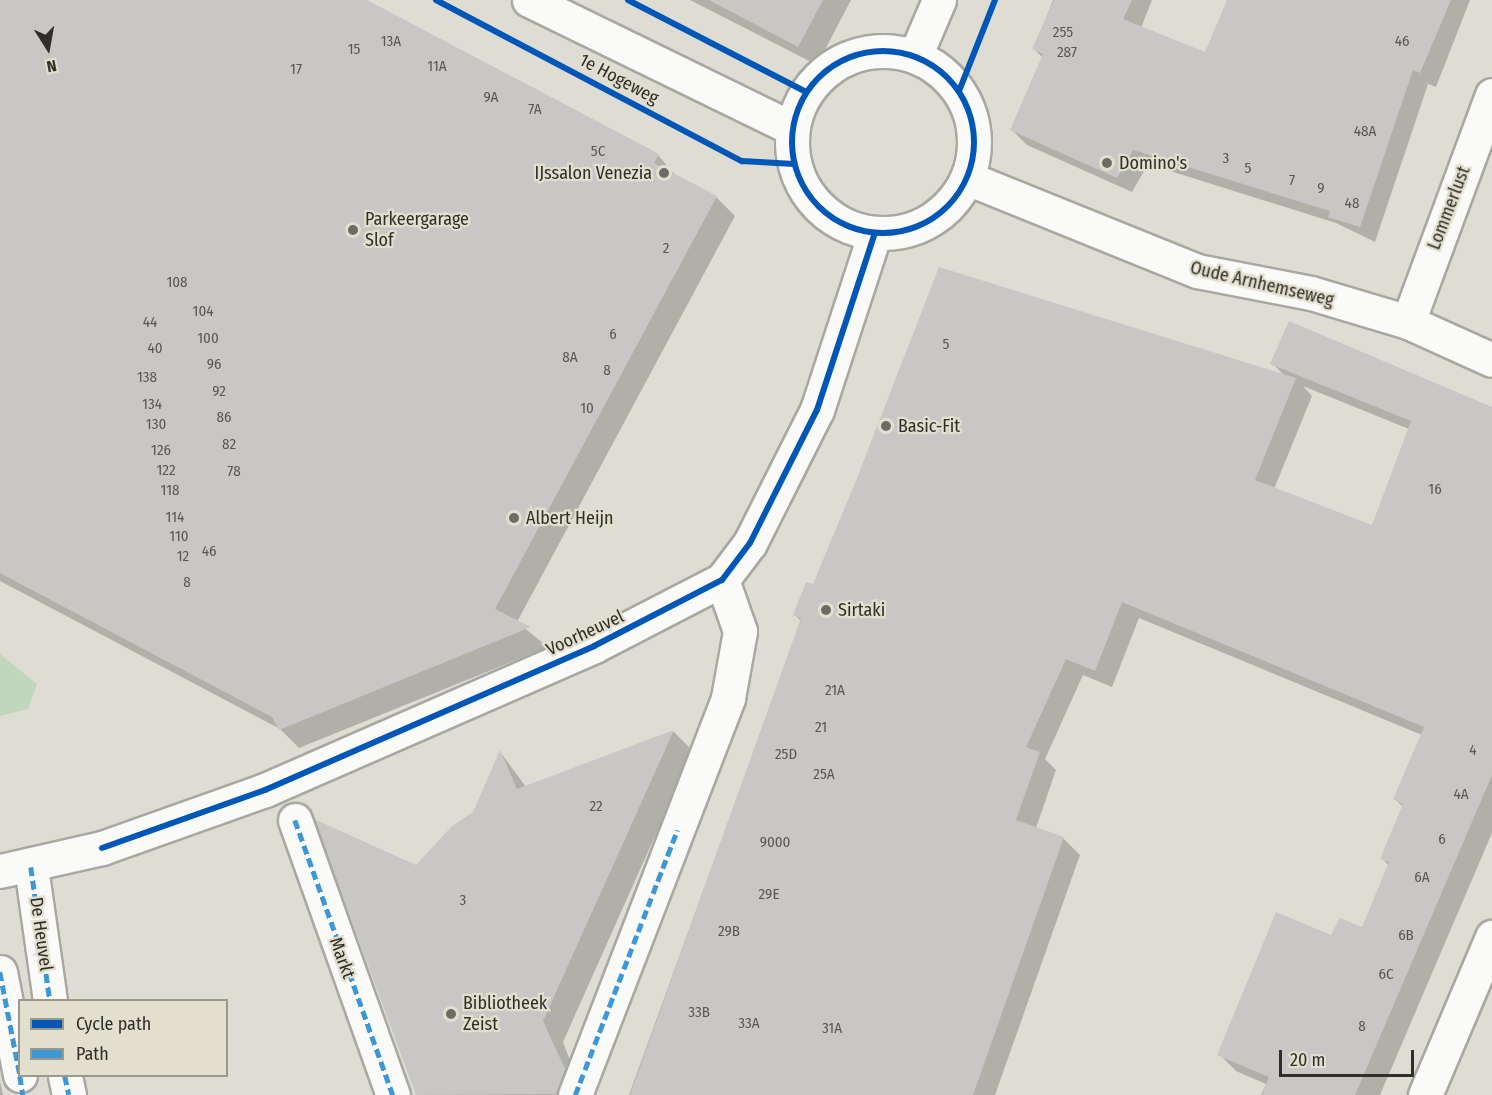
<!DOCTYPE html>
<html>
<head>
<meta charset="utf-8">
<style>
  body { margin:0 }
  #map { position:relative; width:1492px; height:1095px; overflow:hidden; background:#dedcd3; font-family:"Fira Sans Condensed",sans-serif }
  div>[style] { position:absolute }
  .green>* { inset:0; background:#c0d7bd }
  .shadow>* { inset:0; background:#0003 }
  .building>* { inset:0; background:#c8c7c6 }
  .roads { filter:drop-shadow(2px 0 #a8a7a0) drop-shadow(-2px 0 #a8a7a0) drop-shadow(0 2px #a8a7a0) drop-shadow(0 -2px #a8a7a0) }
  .minor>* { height:33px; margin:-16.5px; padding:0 16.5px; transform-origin:16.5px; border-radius:16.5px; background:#fafaf8 }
  .minor>.ring { margin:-16.5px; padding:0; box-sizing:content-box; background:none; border:33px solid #fafaf8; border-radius:50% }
  .quiet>* { height:4.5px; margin-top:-2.25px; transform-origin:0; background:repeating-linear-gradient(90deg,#3d97d6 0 9px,transparent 0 13.5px) }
  .cycleway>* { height:6px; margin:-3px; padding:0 3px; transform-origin:3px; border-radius:3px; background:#0057b8 }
  .cycleway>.ring { margin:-3px; padding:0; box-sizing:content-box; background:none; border:6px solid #0057b8; border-radius:50% }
  .dots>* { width:16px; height:16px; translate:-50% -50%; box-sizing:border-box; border:3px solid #e3dfcf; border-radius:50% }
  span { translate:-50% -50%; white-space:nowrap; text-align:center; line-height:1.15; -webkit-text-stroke:4.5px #e3dfcf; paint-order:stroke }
  .number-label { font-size:15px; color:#585752 }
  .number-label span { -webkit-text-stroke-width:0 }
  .street-label { font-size:18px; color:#302e28 }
  .poi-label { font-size:18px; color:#302e28 }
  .left { translate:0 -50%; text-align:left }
  .right { translate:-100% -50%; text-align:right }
  .legend { position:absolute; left:18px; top:999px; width:210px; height:78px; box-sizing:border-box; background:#e3dfcf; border:2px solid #9b988c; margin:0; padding:8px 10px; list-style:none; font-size:18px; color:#302e28 }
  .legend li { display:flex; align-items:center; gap:12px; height:30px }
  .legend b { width:30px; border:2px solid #9b988c }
  .north { position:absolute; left:18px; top:18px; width:60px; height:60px; -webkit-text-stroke:4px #e3dfcf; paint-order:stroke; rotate:169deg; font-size:16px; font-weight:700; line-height:24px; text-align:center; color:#302e28 }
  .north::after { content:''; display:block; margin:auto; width:21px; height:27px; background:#302e28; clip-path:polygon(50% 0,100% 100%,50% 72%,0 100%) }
  .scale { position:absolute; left:1279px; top:1050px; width:135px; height:27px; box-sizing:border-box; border:3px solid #302e28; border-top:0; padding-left:8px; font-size:18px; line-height:21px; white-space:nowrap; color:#302e28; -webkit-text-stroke:4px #e3dfcf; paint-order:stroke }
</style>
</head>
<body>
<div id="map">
  <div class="green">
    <div style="clip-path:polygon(0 654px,37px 684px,28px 709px,0 716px)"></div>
  </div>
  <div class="shadow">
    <div style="clip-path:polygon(0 0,364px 0,658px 155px,676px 176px,716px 197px,735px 216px,517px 622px,548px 647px,299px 748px,280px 729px,0 581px)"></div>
    <div style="clip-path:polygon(690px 0,851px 0,817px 65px)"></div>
    <div style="clip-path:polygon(1053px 0,1152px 0,1141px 28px,1206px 53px,1228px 0,1470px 0,1436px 87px,1428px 84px,1375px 242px,1336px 223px,1148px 164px,1132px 192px,1027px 145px,1012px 130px,1043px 58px,1034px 49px)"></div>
    <div style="clip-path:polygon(evenodd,1289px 323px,1492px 409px,1492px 833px,1380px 1095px,1261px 1095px,1266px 1084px,1236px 1071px,1219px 1054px,1331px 937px,1362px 929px,1389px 866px,1382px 858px,1403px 807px,1395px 799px,1422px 735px,1139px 618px,1112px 687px,1083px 675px,1045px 759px,1056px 770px,1036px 828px,1063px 838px,1080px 855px,995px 1095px,629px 1095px,801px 621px,794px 614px,813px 586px,1284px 375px,1272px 363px,1289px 323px,1303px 386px,1409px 429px,1373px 527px,1274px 489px,1312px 396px,1303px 386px)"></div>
    <div style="clip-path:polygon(673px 731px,693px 751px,563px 1042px,583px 1095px,419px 1095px,317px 821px,417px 867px,475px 813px,501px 753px,526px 787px)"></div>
    <div style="clip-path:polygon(0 1081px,3px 1095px,0 1095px)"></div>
  </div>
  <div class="building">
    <div style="clip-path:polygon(0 0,367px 0,659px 154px,654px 163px,717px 196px,495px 609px,531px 627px,279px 730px,272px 717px,0 573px)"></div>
    <div style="clip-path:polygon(709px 0,823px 0,798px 47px)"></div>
    <div style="clip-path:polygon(1054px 0,1132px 0,1123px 19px,1205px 52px,1227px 0,1451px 0,1420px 73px,1413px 70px,1360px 227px,1328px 217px,1330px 211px,1133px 150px,1117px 178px,1010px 130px,1043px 54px,1032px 49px)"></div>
    <div style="clip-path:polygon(939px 267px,1296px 378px,1255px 480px,1372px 525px,1411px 421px,1270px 364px,1289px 321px,1492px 407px,1492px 775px,1355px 1095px,1262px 1095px,1269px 1077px,1217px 1055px,1276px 912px,1331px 935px,1340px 918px,1362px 927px,1389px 862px,1380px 859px,1403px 804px,1393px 799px,1424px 727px,1122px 602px,1095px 671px,1066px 659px,1026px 747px,1040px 752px,1016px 820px,1064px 837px,973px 1095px,630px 1095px,801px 618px,793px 615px,806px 582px,813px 584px,857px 478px)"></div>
    <div style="clip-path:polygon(674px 730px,543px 1021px,565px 1069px,557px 1094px,416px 1095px,314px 819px,416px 865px,452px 826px,473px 812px,500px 750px,517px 789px)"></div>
  </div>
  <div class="roads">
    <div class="minor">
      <div style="left:529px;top:0;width:292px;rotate:26deg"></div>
      <div class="ring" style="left:792px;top:51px;width:149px;height:149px"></div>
      <div style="left:915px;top:56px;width:61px;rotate:-66.8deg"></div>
      <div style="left:967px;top:178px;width:248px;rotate:22deg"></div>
      <div style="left:1197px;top:271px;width:116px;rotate:10.9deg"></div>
      <div style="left:1311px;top:293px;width:101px;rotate:16.6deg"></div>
      <div style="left:1408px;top:322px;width:92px;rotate:24.3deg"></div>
      <div style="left:1408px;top:322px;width:242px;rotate:-69.7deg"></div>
      <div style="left:295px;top:820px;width:292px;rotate:70.4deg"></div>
      <div style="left:31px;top:867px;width:134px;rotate:81.9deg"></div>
      <div style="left:0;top:871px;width:105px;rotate:-12.7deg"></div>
      <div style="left:102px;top:848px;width:173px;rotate:-19.6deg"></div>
      <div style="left:265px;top:790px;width:359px;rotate:-23.6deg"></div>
      <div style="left:594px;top:646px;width:144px;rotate:-27.3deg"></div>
      <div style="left:722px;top:580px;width:46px;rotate:-52.9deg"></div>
      <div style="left:750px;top:543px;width:149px;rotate:-63.3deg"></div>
      <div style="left:817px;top:410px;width:186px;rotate:-71.9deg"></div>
      <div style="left:0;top:972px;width:105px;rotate:79deg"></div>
      <div style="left:65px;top:1076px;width:19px;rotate:78deg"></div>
      <div style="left:575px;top:1095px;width:425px;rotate:-68.9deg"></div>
      <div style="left:728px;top:698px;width:68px;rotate:-79.8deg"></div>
      <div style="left:740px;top:631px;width:54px;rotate:-109.4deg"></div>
      <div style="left:1425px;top:1095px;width:172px;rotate:-67deg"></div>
    </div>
  </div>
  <div class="quiet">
    <div style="left:295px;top:820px;width:292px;rotate:70.4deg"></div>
    <div style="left:31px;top:867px;width:134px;rotate:81.9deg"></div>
    <div style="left:0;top:972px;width:105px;rotate:79deg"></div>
    <div style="left:20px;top:1076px;width:19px;rotate:81deg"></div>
    <div style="left:65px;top:1076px;width:19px;rotate:78deg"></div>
    <div style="left:575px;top:1095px;width:284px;rotate:-68.9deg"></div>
  </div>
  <div class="cycleway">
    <div style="left:436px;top:0;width:346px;rotate:27.8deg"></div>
    <div style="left:742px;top:161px;width:52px;rotate:3.3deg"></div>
    <div style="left:628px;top:0;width:200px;rotate:27.3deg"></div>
    <div class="ring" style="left:792px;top:51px;width:176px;height:176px"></div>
    <div style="left:959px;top:91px;width:98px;rotate:-68.4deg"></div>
    <div style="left:102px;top:848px;width:173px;rotate:-19.6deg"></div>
    <div style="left:265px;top:790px;width:359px;rotate:-23.6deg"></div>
    <div style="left:594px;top:646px;width:144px;rotate:-27.3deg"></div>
    <div style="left:722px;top:580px;width:46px;rotate:-52.9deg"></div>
    <div style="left:750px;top:543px;width:149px;rotate:-63.3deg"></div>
    <div style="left:817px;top:410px;width:186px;rotate:-71.9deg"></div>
  </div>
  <div class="dots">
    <div style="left:1107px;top:163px;background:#6d6b64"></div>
    <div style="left:664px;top:173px;background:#6d6b64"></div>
    <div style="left:353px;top:230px;background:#6d6b64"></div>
    <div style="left:886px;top:426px;background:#6d6b64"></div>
    <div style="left:514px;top:518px;background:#6d6b64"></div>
    <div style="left:826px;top:610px;background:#6d6b64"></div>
    <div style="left:451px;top:1014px;background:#6d6b64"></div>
  </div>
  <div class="number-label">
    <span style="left:1063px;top:33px">255</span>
    <span style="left:391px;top:42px">13A</span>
    <span style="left:1402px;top:42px">46</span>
    <span style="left:354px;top:50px">15</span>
    <span style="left:1067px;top:53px">287</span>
    <span style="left:437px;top:67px">11A</span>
    <span style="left:296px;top:70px">17</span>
    <span style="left:491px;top:98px">9A</span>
    <span style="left:535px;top:110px">7A</span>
    <span style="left:1365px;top:132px">48A</span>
    <span style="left:598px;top:152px">5C</span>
    <span style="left:1226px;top:159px">3</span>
    <span style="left:1248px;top:169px">5</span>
    <span style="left:1292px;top:181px">7</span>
    <span style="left:1321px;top:189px">9</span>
    <span style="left:1352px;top:204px">48</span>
    <span style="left:666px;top:249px">2</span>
    <span style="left:177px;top:283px">108</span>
    <span style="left:203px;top:312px">104</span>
    <span style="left:150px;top:323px">44</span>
    <span style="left:613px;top:335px">6</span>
    <span style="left:208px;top:339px">100</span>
    <span style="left:946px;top:345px">5</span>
    <span style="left:155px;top:349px">40</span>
    <span style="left:570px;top:358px">8A</span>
    <span style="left:214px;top:365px">96</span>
    <span style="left:607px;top:371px">8</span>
    <span style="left:147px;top:378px">138</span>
    <span style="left:219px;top:392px">92</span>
    <span style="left:152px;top:405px">134</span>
    <span style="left:587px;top:409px">10</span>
    <span style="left:224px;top:418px">86</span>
    <span style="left:156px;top:425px">130</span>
    <span style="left:229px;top:445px">82</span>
    <span style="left:161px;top:451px">126</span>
    <span style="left:166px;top:471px">122</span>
    <span style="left:234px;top:472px">78</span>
    <span style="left:1435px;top:490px">16</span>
    <span style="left:170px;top:491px">118</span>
    <span style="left:175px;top:518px">114</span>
    <span style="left:179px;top:537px">110</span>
    <span style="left:209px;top:552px">46</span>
    <span style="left:183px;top:557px">12</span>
    <span style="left:187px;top:583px">8</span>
    <span style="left:835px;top:691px">21A</span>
    <span style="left:821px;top:728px">21</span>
    <span style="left:1473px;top:751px">4</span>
    <span style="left:786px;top:755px">25D</span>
    <span style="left:824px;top:775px">25A</span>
    <span style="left:1461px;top:795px">4A</span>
    <span style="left:596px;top:807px">22</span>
    <span style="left:1442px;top:840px">6</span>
    <span style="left:775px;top:843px">9000</span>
    <span style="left:1422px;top:878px">6A</span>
    <span style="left:769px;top:895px">29E</span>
    <span style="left:463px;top:901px">3</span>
    <span style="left:729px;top:932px">29B</span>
    <span style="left:1406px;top:936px">6B</span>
    <span style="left:1386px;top:975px">6C</span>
    <span style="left:699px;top:1013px">33B</span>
    <span style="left:749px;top:1024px">33A</span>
    <span style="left:1362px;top:1027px">8</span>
    <span style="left:832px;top:1029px">31A</span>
  </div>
  <div class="street-label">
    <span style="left:619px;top:79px;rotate:28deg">1e Hogeweg</span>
    <span style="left:1449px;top:208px;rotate:-69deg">Lommerlust</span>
    <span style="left:1262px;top:284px;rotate:13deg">Oude Arnhemseweg</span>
    <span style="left:585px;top:633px;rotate:-25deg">Voorheuvel</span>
    <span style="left:41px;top:934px;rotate:82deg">De Heuvel</span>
    <span style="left:342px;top:958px;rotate:70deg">Markt</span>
  </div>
  <div class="poi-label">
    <span class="left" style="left:1119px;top:163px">Domino's</span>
    <span class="right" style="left:652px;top:173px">IJssalon Venezia</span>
    <span class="left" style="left:365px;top:230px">Parkeergarage<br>Slof</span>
    <span class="left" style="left:898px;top:426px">Basic-Fit</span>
    <span class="left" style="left:526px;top:518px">Albert Heijn</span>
    <span class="left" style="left:838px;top:610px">Sirtaki</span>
    <span class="left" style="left:463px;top:1014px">Bibliotheek<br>Zeist</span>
  </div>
  <ul class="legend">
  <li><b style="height:8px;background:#0057b8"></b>Cycle path</li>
  <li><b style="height:8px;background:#3d97d6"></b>Path</li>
  </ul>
  <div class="north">N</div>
  <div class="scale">20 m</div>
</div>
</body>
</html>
